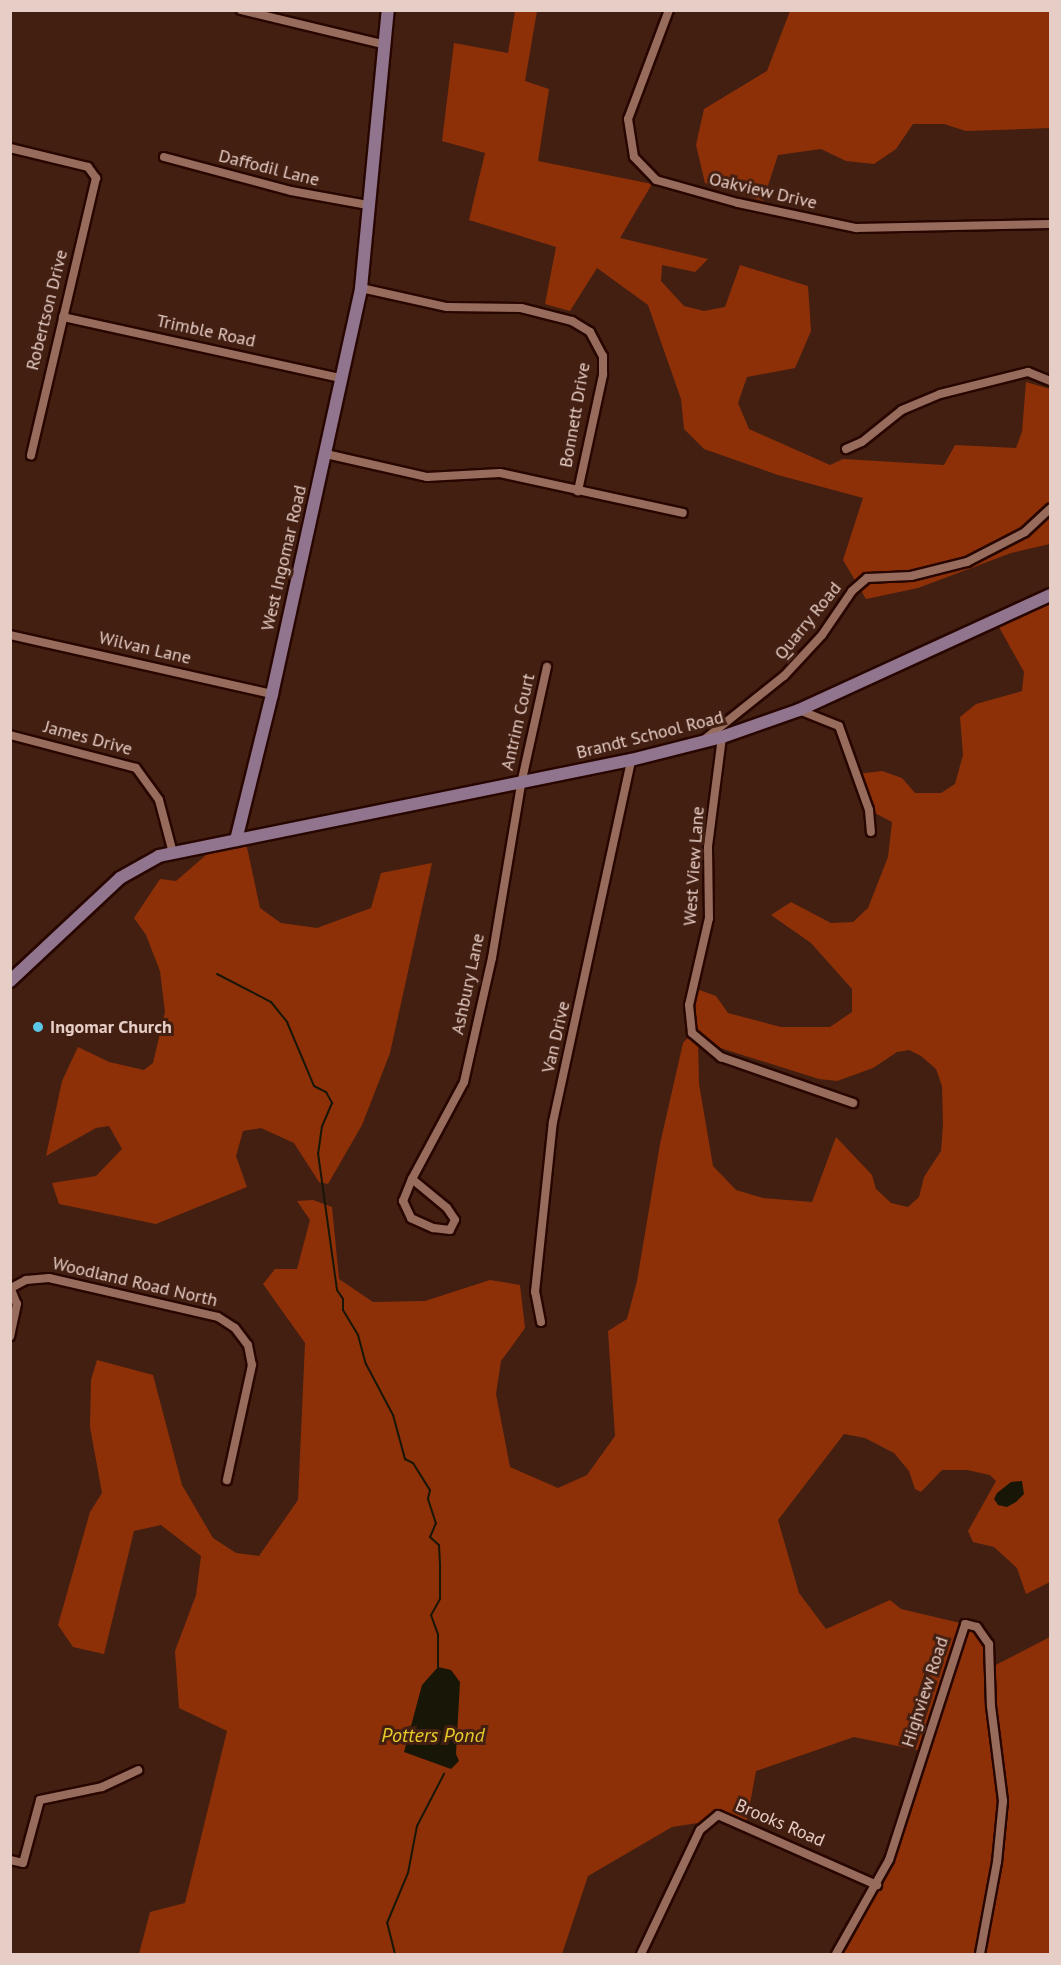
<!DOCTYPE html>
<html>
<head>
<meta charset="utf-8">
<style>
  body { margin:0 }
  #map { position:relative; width:1061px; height:1965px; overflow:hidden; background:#431f12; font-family:"PT Sans",sans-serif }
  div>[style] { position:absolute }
  .forest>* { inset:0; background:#8e3007 }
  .water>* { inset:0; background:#181607 }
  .stream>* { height:2px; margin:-1px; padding:0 1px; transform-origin:1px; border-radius:1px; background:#181607 }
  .roads { filter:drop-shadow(2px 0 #280600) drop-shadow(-2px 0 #280600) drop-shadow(0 2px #280600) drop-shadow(0 -2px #280600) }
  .street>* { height:8px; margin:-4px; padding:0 4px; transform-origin:4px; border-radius:4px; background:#976c5d }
  .secondary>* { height:12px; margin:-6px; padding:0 6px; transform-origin:6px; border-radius:6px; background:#91748d }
  .dots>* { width:16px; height:16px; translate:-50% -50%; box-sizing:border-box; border:3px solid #431f12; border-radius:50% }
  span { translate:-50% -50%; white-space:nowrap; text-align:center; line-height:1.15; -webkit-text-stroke:6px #431f12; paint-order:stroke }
  .street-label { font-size:18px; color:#e6cdc5 }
  .poi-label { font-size:18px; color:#e6cdc5; font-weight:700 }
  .left { translate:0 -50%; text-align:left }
  .water-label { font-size:20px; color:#e6cc2b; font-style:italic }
  .frame { position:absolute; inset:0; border:12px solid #e6cdc5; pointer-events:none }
</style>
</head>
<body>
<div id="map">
  <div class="forest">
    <div style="clip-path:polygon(965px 10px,1050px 11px,1050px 128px,966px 131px,944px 124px,913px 124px,896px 149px,874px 164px,846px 161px,821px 149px,778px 155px,763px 201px,705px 183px,696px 145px,704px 109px,767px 71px,790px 11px)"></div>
    <div style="clip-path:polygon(515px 11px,537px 11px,525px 81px,549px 89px,538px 161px,652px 184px,620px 238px,708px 259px,695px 272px,662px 265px,661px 281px,684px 306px,704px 311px,725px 307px,740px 265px,808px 286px,811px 331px,795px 368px,747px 377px,738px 403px,749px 429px,830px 465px,843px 459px,944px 465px,955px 445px,1016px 448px,1022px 432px,1026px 382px,1050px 389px,1050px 544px,1011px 553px,918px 588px,866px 599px,843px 560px,863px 498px,778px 475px,704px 449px,684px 429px,681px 399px,648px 305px,597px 268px,570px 311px,545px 304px,556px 247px,469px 220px,485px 153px,442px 141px,454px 43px,508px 53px)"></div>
    <div style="clip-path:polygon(evenodd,1050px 603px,1050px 1582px,1026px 1594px,1017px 1568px,994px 1547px,973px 1542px,968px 1531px,996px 1481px,990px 1475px,967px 1470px,942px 1470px,921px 1492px,915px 1489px,909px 1471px,894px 1453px,865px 1438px,844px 1434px,778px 1520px,799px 1593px,826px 1629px,890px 1600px,901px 1609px,977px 1627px,983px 1633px,990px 1668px,1050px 1637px,1050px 1954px,836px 1954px,877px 1885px,922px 1751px,854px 1737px,756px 1771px,746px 1825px,730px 1818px,672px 1827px,588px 1876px,562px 1954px,139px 1954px,150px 1912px,185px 1903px,227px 1731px,179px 1708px,175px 1651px,196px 1595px,201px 1556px,161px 1525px,134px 1531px,104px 1654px,73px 1647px,58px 1625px,90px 1512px,102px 1493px,90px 1427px,91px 1380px,97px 1360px,153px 1375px,182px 1485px,213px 1538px,236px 1553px,259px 1556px,298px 1500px,305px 1343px,263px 1284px,275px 1269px,297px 1269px,310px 1220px,297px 1201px,313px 1200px,332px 1207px,339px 1279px,373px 1302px,425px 1301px,490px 1280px,520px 1285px,525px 1328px,501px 1361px,496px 1394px,510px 1467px,558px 1488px,587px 1475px,615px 1436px,608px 1331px,627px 1319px,637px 1281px,660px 1144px,683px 1043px,692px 1033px,691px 987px,716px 996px,728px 1013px,781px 1027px,830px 1027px,852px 1012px,852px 989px,811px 943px,771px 915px,791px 902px,831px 923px,853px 922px,868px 908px,888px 857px,892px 822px,869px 810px,858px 774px,882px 771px,902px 778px,915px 793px,941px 793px,955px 784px,963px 755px,960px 717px,976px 704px,1022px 691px,1024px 672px,999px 627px,1050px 603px,698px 1040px,707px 1047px,714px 1046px,819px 1079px,837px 1081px,873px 1068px,897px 1052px,909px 1050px,921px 1056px,936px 1069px,942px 1086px,943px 1124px,941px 1151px,924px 1177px,919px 1197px,908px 1207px,891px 1203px,876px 1189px,872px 1175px,836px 1137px,812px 1202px,763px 1198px,736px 1190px,713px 1166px,699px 1084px,698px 1040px)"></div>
    <div style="clip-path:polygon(245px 838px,260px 908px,281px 923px,317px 928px,371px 908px,381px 873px,432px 863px,390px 1053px,362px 1125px,328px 1184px,319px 1182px,294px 1143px,261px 1128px,243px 1131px,236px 1156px,247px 1187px,156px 1224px,59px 1204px,52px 1183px,96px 1176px,122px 1149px,109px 1126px,96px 1128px,46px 1156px,62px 1081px,78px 1047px,109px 1062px,144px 1070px,153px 1063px,165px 1012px,160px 971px,146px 935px,134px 918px,160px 879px,176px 881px,220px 843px)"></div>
  </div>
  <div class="water">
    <div style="clip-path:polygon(1022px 1481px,1024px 1494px,1016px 1502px,1007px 1507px,998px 1505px,994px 1499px,997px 1493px,1011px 1482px)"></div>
    <div style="clip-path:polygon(438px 1667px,451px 1670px,460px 1682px,456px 1754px,459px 1761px,451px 1769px,404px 1752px,422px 1685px)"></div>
  </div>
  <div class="stream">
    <div style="left:217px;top:974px;width:61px;rotate:27.4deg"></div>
    <div style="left:271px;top:1002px;width:26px;rotate:51deg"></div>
    <div style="left:287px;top:1022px;width:69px;rotate:67.1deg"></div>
    <div style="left:314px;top:1086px;width:13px;rotate:27deg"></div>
    <div style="left:326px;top:1092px;width:13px;rotate:61deg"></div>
    <div style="left:332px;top:1103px;width:25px;rotate:113deg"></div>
    <div style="left:322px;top:1126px;width:27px;rotate:98deg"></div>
    <div style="left:318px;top:1153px;width:138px;rotate:82.1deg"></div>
    <div style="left:337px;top:1290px;width:11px;rotate:56deg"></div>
    <div style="left:343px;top:1299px;width:11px;rotate:90deg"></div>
    <div style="left:343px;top:1310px;width:29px;rotate:59deg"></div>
    <div style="left:358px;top:1335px;width:30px;rotate:75deg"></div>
    <div style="left:366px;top:1364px;width:58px;rotate:62.1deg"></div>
    <div style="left:393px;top:1415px;width:46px;rotate:74.7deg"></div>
    <div style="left:405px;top:1459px;width:9px;rotate:27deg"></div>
    <div style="left:413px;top:1463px;width:32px;rotate:58deg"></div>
    <div style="left:430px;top:1490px;width:9px;rotate:103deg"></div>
    <div style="left:428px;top:1499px;width:25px;rotate:72deg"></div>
    <div style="left:436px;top:1523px;width:15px;rotate:113deg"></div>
    <div style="left:430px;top:1537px;width:12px;rotate:42deg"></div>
    <div style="left:439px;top:1545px;width:21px;rotate:87deg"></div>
    <div style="left:440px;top:1566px;width:33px;rotate:90deg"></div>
    <div style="left:440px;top:1599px;width:18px;rotate:119deg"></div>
    <div style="left:431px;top:1615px;width:20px;rotate:70deg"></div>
    <div style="left:438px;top:1634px;width:33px;rotate:90deg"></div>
    <div style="left:395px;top:1954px;width:32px;rotate:-104deg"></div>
    <div style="left:387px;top:1923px;width:54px;rotate:-67.2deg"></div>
    <div style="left:408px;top:1873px;width:48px;rotate:-79.2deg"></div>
    <div style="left:417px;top:1826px;width:59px;rotate:-62.6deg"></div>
  </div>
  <div class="roads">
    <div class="street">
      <div style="left:241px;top:10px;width:146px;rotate:13.5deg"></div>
      <div style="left:669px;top:10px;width:116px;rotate:110.6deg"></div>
      <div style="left:628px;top:119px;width:38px;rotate:81deg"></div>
      <div style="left:634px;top:157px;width:32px;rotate:46deg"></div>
      <div style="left:656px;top:180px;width:85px;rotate:15.7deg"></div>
      <div style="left:738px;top:203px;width:121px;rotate:12deg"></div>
      <div style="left:856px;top:228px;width:194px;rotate:-1.2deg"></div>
      <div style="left:10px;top:148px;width:80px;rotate:13.7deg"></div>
      <div style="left:88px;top:167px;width:14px;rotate:54deg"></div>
      <div style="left:96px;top:178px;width:285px;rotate:103.2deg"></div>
      <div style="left:164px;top:157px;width:131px;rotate:15deg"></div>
      <div style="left:291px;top:191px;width:78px;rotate:10.3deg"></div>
      <div style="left:361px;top:288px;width:88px;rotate:12.5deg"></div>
      <div style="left:447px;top:307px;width:74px;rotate:0.8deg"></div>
      <div style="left:521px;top:308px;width:53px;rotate:14.3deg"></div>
      <div style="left:572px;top:321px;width:21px;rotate:31deg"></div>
      <div style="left:590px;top:332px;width:27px;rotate:62deg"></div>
      <div style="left:603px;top:356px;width:19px;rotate:90deg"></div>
      <div style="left:603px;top:375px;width:119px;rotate:102.2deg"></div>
      <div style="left:63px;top:317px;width:285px;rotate:12.4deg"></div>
      <div style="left:846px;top:449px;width:17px;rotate:-24deg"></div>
      <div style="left:862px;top:442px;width:51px;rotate:-38.7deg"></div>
      <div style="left:902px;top:410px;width:41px;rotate:-22.8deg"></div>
      <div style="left:940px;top:394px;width:91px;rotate:-14deg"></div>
      <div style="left:1028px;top:372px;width:24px;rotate:22deg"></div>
      <div style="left:326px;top:454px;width:104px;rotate:12.8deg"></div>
      <div style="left:427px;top:477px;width:73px;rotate:-3.1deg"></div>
      <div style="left:500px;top:473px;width:187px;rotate:12.3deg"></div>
      <div style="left:10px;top:635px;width:269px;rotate:12.7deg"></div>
      <div style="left:799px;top:710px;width:43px;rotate:21.8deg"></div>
      <div style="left:839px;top:726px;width:89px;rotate:70.3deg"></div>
      <div style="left:869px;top:810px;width:22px;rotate:85deg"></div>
      <div style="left:10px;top:735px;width:130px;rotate:14.7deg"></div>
      <div style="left:136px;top:768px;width:39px;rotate:54deg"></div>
      <div style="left:159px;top:800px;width:55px;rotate:75.2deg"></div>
      <div style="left:722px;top:737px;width:111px;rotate:97.3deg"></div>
      <div style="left:708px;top:847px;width:71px;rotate:89.2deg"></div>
      <div style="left:709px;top:918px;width:89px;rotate:102.9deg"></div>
      <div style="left:689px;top:1005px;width:28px;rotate:84deg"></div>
      <div style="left:692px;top:1033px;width:38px;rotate:40deg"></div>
      <div style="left:721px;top:1057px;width:140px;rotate:19.2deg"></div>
      <div style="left:705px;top:739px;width:101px;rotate:-38.6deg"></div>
      <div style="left:784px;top:676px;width:56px;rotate:-47.2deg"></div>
      <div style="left:822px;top:635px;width:53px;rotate:-55.7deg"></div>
      <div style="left:852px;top:591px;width:20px;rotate:-41deg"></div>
      <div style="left:867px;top:578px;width:44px;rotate:-2.6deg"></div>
      <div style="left:911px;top:576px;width:58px;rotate:-14deg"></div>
      <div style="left:967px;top:562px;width:65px;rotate:-27.3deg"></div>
      <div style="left:1025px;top:532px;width:34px;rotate:-43deg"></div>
      <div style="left:412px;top:1179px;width:45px;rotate:39.6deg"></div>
      <div style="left:447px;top:1208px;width:14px;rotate:56deg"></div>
      <div style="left:455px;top:1220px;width:11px;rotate:117deg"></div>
      <div style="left:450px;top:1230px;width:17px;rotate:-173deg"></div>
      <div style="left:433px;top:1228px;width:24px;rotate:-156deg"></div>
      <div style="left:411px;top:1218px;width:19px;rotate:-115deg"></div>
      <div style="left:403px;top:1201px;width:24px;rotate:-68deg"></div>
      <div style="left:412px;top:1179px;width:110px;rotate:-61.8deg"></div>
      <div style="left:464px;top:1082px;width:127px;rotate:-77.3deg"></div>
      <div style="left:492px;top:958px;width:176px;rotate:-80.5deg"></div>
      <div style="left:521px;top:784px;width:120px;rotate:-77.5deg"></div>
      <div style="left:10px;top:1287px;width:18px;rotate:68deg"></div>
      <div style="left:17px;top:1304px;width:33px;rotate:102deg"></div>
      <div style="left:11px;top:1288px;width:17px;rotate:-28deg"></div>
      <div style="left:26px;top:1280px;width:23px;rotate:-5deg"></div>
      <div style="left:49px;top:1278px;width:173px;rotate:13deg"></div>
      <div style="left:218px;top:1317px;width:20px;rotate:33deg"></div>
      <div style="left:235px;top:1328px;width:21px;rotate:53deg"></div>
      <div style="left:248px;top:1345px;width:20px;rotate:79deg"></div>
      <div style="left:252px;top:1365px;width:118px;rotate:102.3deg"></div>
      <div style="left:541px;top:1322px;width:31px;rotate:-101deg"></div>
      <div style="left:535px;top:1292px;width:171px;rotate:-84deg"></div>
      <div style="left:553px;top:1122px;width:370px;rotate:-77.8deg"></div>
      <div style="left:10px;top:1860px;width:13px;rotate:13deg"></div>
      <div style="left:23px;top:1863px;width:65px;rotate:-74.9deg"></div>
      <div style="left:40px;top:1800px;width:63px;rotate:-11.8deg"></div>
      <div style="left:102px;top:1787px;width:40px;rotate:-25deg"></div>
      <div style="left:641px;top:1954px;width:137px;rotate:-64.6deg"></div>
      <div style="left:700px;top:1830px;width:23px;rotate:-40deg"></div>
      <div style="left:718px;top:1815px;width:174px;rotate:23.8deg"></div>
      <div style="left:836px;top:1954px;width:108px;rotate:-60.6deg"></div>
      <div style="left:889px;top:1860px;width:248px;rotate:-72.1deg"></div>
      <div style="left:965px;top:1624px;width:12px;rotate:14deg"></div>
      <div style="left:977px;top:1627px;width:21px;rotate:55deg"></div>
      <div style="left:989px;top:1644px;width:62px;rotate:88.2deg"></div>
      <div style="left:991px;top:1706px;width:96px;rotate:82.8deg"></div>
      <div style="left:1003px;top:1801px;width:61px;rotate:95.6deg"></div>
      <div style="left:997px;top:1862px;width:94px;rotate:100.5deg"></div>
    </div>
    <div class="secondary">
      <div style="left:236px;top:840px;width:150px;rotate:-76.1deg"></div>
      <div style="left:272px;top:694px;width:416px;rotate:-77.6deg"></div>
      <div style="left:361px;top:288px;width:279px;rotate:-84.5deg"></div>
      <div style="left:10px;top:981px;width:151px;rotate:-43.1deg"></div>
      <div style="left:120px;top:878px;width:45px;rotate:-29.4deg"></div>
      <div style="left:159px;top:856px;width:482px;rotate:-11.5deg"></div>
      <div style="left:631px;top:760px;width:94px;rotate:-14.2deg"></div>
      <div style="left:722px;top:737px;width:82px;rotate:-19.3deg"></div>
      <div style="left:799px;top:710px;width:276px;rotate:-24.6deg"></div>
    </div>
  </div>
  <div class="dots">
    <div style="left:38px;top:1027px;background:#5bc8e7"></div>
  </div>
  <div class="street-label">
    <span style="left:269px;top:168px;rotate:14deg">Daffodil Lane</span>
    <span style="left:763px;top:191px;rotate:13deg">Oakview Drive</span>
    <span style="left:47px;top:310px;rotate:-76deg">Robertson Drive</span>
    <span style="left:206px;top:331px;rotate:12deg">Trimble Road</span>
    <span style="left:575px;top:415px;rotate:-80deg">Bonnett Drive</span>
    <span style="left:284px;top:558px;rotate:-77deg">West Ingomar Road</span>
    <span style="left:808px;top:621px;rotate:-51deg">Quarry Road</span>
    <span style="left:145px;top:648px;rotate:13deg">Wilvan Lane</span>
    <span style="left:518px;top:722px;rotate:-77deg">Antrim Court</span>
    <span style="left:650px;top:735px;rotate:-14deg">Brandt School Road</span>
    <span style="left:88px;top:738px;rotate:15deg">James Drive</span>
    <span style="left:694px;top:866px;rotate:-86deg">West View Lane</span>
    <span style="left:468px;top:984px;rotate:-78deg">Ashbury Lane</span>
    <span style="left:556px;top:1037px;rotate:-77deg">Van Drive</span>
    <span style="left:135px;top:1282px;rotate:13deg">Woodland Road North</span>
    <span style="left:925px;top:1692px;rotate:-72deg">Highview Road</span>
    <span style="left:780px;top:1823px;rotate:23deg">Brooks Road</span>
  </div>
  <div class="poi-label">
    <span class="left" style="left:50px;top:1027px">Ingomar Church</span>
  </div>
  <div class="water-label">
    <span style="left:433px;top:1735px">Potters Pond</span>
  </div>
  <div class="frame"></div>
</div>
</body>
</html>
